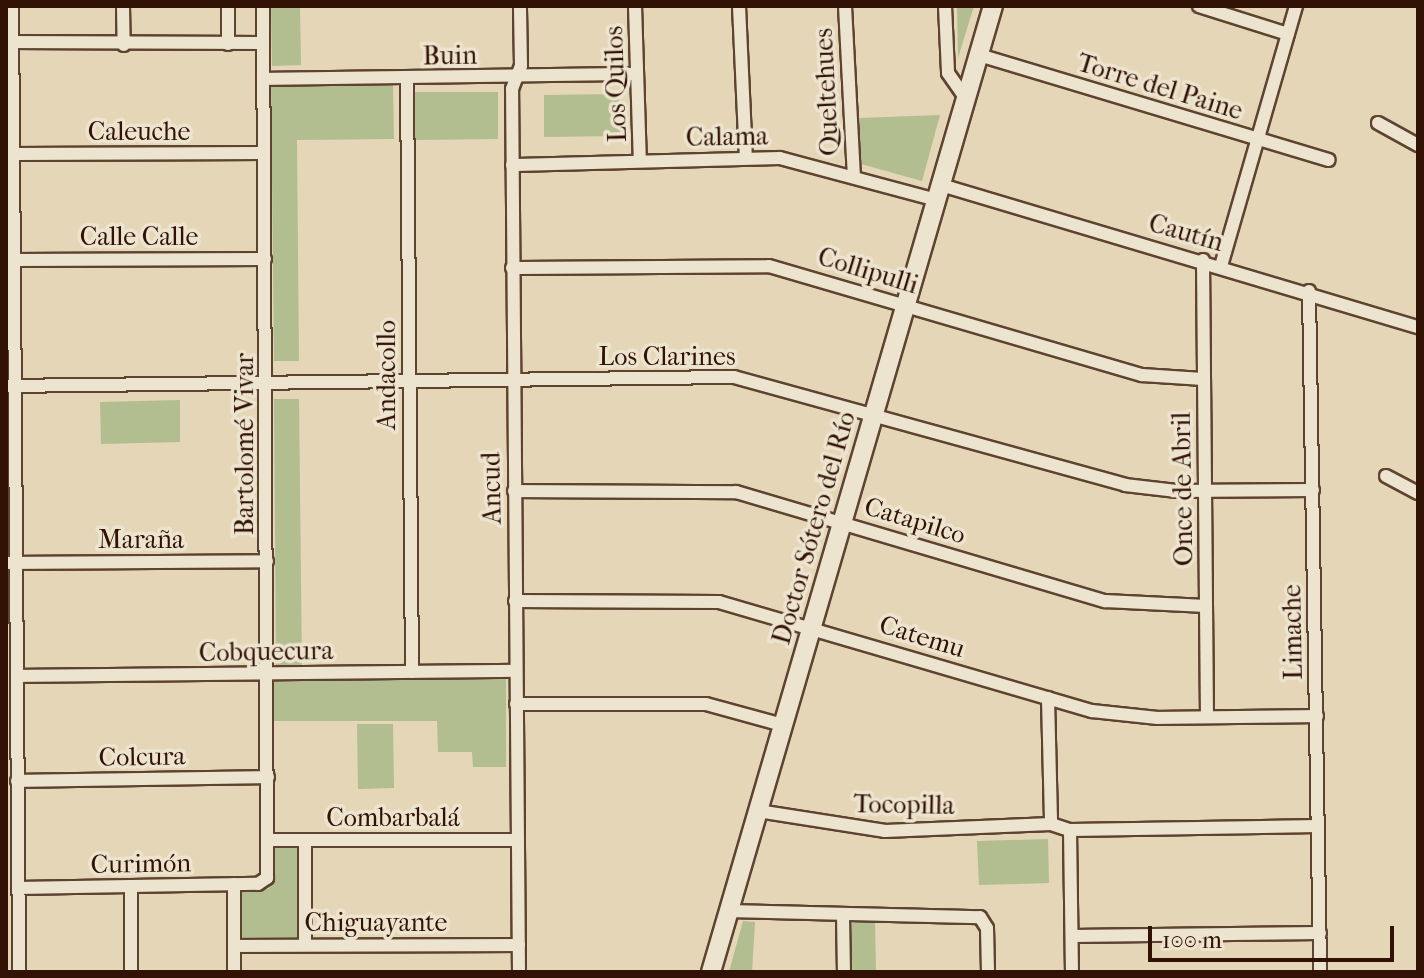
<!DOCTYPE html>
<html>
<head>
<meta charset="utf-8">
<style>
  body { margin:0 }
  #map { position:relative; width:1424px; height:978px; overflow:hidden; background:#e4d6b6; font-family:"IM FELL French Canon",serif }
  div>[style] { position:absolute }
  .green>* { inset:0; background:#b2be8f }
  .roads { filter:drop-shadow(2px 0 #5e4330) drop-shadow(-2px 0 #5e4330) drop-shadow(0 2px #5e4330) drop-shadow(0 -2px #5e4330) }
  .minor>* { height:12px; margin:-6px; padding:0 6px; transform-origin:6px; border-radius:6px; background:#ede4d0 }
  .secondary>* { height:18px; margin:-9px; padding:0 9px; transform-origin:9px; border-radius:9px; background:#ede4d0 }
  span { translate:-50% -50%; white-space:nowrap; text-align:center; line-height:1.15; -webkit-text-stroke:7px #ede4d0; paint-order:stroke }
  .street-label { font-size:26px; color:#321204 }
  .frame { position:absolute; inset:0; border:8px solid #321204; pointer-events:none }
  .scale { position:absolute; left:1148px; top:926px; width:246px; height:36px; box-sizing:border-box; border:4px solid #321204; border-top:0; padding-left:10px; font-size:24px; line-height:28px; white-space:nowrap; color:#321204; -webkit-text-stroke:6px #ede4d0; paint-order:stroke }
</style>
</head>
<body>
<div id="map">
  <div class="green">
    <div style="clip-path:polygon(271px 6px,300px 6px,301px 65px,272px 66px)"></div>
    <div style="clip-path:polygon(957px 6px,974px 6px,958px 58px)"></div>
    <div style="clip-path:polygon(393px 85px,394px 139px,297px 140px,299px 361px,274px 361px,271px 86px)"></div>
    <div style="clip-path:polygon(415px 92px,498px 92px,498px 139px,415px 140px)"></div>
    <div style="clip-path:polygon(619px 94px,620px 136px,544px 137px,544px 95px)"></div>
    <div style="clip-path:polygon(940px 115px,922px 181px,861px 164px,859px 118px)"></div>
    <div style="clip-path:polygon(274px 399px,299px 399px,302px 669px,276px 669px)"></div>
    <div style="clip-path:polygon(180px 400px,180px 442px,101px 444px,100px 402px)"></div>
    <div style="clip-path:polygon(506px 673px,506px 767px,473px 767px,472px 752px,438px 752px,437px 721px,272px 721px,271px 674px)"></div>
    <div style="clip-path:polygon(357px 724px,393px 724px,394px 788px,358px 789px)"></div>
    <div style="clip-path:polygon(1048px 839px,1049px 883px,979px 885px,977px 841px)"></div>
    <div style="clip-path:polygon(273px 845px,300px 845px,301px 943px,240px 943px,239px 889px,268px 889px,273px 883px)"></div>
    <div style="clip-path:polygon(846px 920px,875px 921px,876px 972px,847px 972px)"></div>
    <div style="clip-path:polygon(743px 921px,755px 922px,752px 972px,729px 972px)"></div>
  </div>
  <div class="roads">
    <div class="minor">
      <div style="left:12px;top:6px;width:966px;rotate:89.58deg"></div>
      <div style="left:123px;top:6px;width:39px;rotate:89deg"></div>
      <div style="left:228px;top:6px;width:38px;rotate:90deg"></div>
      <div style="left:635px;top:6px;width:155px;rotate:88.2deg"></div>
      <div style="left:739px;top:6px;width:152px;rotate:87.4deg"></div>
      <div style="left:845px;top:6px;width:170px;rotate:87deg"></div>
      <div style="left:945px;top:6px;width:67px;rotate:87.4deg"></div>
      <div style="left:948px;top:73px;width:32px;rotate:55deg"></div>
      <div style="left:1199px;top:6px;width:93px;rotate:17.5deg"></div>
      <div style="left:7px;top:42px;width:256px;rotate:0.2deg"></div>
      <div style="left:979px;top:55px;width:365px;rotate:16.7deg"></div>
      <div style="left:407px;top:78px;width:594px;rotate:89.52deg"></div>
      <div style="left:263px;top:79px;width:374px;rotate:-0.8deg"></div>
      <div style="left:1378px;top:123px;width:46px;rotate:28.8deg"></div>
      <div style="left:13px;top:154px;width:251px;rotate:-0.2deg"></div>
      <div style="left:512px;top:165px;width:268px;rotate:-1.5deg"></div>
      <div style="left:780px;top:158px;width:163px;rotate:15deg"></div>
      <div style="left:941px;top:185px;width:498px;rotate:16.6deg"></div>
      <div style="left:14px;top:260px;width:251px;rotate:-0.2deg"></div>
      <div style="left:1203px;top:260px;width:457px;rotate:89.5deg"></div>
      <div style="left:1221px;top:266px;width:271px;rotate:-73.9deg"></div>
      <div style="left:512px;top:268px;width:257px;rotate:-0.4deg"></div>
      <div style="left:769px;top:266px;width:389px;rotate:16.3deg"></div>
      <div style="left:1142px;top:375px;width:61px;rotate:3.8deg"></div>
      <div style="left:1309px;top:291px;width:681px;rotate:89.07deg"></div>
      <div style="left:6px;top:386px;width:728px;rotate:-0.71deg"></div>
      <div style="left:734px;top:377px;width:406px;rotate:15.4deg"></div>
      <div style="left:1125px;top:485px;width:52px;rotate:6.6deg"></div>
      <div style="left:1177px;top:491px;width:136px;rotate:-0.4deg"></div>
      <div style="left:1386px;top:476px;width:36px;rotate:28deg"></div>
      <div style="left:514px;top:491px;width:222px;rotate:0.3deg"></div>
      <div style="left:736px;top:492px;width:385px;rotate:16.5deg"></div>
      <div style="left:1105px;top:601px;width:101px;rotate:2.8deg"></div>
      <div style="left:6px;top:563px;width:261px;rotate:-0.4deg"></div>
      <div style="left:515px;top:601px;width:204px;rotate:0.3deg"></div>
      <div style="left:719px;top:602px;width:389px;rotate:16.3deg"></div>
      <div style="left:1092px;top:711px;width:66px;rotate:6.1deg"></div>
      <div style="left:1158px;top:718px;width:159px;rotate:-0.7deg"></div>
      <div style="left:17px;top:676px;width:499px;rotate:-0.6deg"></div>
      <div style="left:1048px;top:698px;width:126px;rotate:88.6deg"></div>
      <div style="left:516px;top:704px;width:190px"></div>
      <div style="left:706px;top:704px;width:80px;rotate:15.3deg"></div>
      <div style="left:17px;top:781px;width:251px;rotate:-0.9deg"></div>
      <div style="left:758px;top:811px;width:129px;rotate:8.9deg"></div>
      <div style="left:885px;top:831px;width:166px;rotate:-2.4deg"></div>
      <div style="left:1051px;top:824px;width:20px;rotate:18deg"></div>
      <div style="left:1070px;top:830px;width:248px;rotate:-0.9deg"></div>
      <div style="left:1070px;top:830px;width:142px;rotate:89.2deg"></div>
      <div style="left:267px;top:840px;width:251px"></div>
      <div style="left:305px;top:840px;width:105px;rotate:90deg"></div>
      <div style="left:131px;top:886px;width:86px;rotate:90deg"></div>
      <div style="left:18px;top:888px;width:240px;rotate:-1deg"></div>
      <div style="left:258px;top:884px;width:11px;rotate:-34deg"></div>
      <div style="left:267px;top:878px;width:872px;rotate:-90.26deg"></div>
      <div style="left:729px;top:911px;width:251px;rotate:1.4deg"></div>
      <div style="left:980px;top:917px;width:13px;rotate:58deg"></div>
      <div style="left:987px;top:928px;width:44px;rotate:88.7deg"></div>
      <div style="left:843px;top:916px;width:56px;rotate:89deg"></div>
      <div style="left:1072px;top:936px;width:248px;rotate:-0.7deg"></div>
      <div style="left:234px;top:946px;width:285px;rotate:-0.2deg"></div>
      <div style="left:234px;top:972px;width:88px;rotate:-90deg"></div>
      <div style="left:519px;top:972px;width:883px;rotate:-90.45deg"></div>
      <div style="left:512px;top:89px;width:25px;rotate:-69deg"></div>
      <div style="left:521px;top:66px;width:60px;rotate:-91deg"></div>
    </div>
    <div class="secondary">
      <div style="left:711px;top:972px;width:1006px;rotate:-73.73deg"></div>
    </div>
  </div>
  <div class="street-label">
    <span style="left:450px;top:56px;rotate:-1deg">Buin</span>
    <span style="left:616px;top:84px;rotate:-92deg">Los Quilos</span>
    <span style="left:1160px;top:87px;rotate:17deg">Torre del Paine</span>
    <span style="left:827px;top:92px;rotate:-93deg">Queltehues</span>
    <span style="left:139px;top:132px">Caleuche</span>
    <span style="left:727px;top:137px;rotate:-1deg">Calama</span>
    <span style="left:1186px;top:233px;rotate:16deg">Cautín</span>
    <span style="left:139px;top:237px">Calle Calle</span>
    <span style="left:868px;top:271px;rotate:17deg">Collipulli</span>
    <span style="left:667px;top:357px">Los Clarines</span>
    <span style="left:387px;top:375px;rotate:-90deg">Andacollo</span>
    <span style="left:245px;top:444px;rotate:-90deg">Bartolomé Vivar</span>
    <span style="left:492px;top:488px;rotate:-91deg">Ancud</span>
    <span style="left:1183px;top:489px;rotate:-91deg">Once de Abril</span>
    <span style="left:915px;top:521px;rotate:17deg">Catapilco</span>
    <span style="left:814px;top:528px;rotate:-74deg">Doctor Sótero del Río</span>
    <span style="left:141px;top:540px">Maraña</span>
    <span style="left:1293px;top:632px;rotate:-91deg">Limache</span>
    <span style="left:922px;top:637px;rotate:17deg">Catemu</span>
    <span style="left:266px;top:652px;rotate:-1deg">Cobquecura</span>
    <span style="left:142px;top:757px;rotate:-1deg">Colcura</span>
    <span style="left:904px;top:805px;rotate:1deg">Tocopilla</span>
    <span style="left:393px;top:818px">Combarbalá</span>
    <span style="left:141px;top:864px;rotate:-1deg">Curimón</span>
    <span style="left:376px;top:923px">Chiguayante</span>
  </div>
  <div class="frame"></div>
  <div class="scale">100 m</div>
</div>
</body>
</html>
